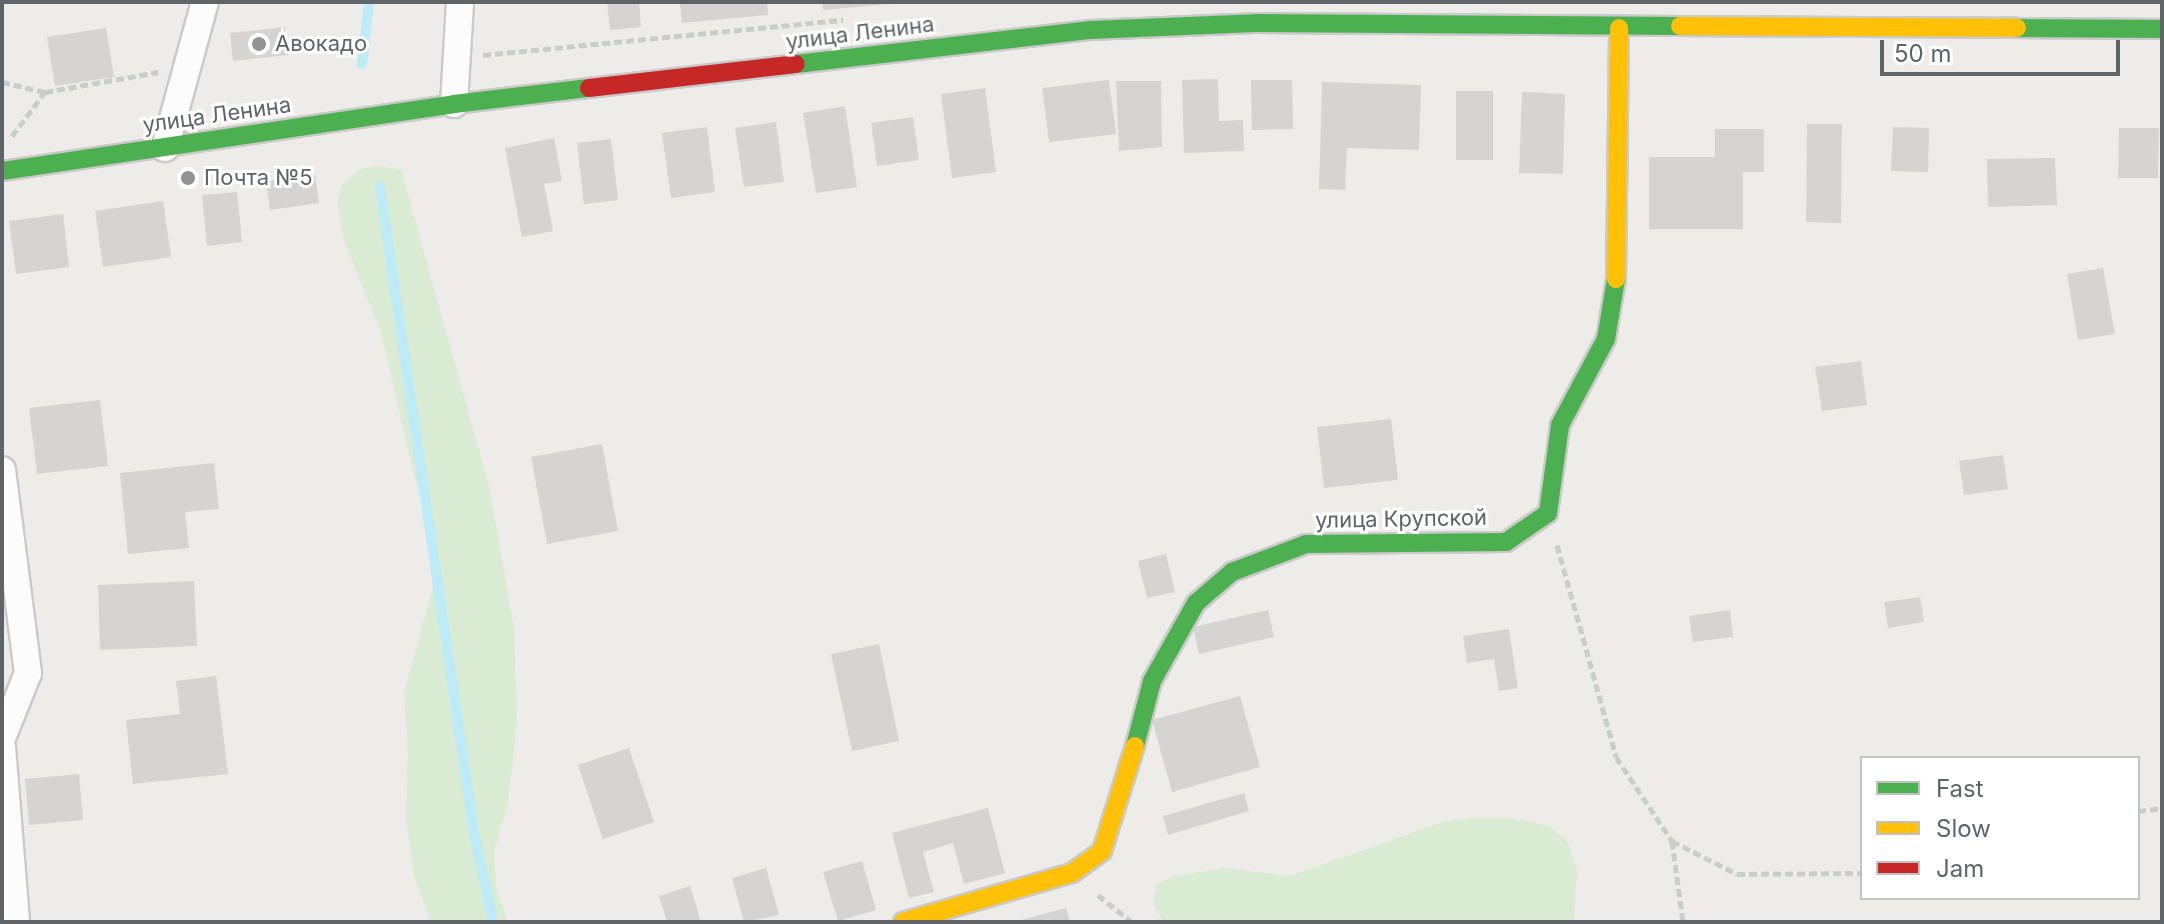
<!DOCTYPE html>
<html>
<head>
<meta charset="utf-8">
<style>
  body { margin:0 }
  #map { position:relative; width:2164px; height:924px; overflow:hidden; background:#eeece9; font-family:Inter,sans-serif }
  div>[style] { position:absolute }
  .green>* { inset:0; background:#daebd3 }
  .stream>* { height:10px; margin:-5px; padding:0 5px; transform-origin:5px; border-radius:5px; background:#bdebf8 }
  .building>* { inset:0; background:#d6d4d3 }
  .path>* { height:5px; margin-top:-2.5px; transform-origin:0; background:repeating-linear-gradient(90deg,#c8ceca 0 8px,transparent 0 12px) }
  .roads { filter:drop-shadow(2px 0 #cacaca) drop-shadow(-2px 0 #cacaca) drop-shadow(0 2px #cacaca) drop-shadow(0 -2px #cacaca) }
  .street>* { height:26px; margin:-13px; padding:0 13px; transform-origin:13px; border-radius:13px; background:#fcfcfc }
  .fast>* { height:18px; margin:-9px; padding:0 9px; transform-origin:9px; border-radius:9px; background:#4caf50 }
  .slow>* { height:18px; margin:-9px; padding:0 9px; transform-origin:9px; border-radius:9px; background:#ffc107 }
  .jam>* { height:18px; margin:-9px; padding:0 9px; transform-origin:9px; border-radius:9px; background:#c62828 }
  .dots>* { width:22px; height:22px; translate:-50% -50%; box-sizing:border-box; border:4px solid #fff; border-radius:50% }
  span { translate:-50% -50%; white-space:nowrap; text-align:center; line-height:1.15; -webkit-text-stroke:6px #fff; paint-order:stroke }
  .street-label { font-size:22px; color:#5e6468 }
  .poi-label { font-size:22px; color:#5e6468 }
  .left { translate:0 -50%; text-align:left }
  .frame { position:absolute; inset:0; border:4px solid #5e6468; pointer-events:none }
  .legend { position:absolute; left:1860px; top:756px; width:280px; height:144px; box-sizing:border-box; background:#fff; border:2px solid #bfc1c3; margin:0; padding:10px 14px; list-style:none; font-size:24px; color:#5e6468 }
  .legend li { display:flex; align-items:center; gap:16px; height:40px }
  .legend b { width:40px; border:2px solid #bfc1c3 }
  .scale { position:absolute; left:1880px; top:40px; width:240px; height:36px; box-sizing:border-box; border:4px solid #5e6468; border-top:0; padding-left:10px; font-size:24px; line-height:28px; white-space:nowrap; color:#5e6468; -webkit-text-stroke:6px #fff; paint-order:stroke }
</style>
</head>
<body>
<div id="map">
  <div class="green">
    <div style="clip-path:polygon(380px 166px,401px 170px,489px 486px,514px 628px,517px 721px,508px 803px,494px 851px,496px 889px,508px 922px,431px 922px,414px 877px,406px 819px,408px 752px,404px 693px,434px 583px,433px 527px,415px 480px,381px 332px,344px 241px,337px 202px,342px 185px,360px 169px)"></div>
    <div style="clip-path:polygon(1470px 818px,1510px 818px,1549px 826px,1568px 842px,1577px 870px,1574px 922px,1163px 922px,1153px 904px,1156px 885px,1175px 876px,1226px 868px,1290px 876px,1443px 822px)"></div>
  </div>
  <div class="stream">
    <div style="left:362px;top:64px;width:62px;rotate:-83.6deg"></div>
    <div style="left:380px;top:187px;width:653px;rotate:81.72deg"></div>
    <div style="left:474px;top:833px;width:91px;rotate:77.9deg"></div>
  </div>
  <div class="building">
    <div style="clip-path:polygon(607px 2px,639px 2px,641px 27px,610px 30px)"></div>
    <div style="clip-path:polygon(680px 2px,767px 2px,768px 15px,682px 23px)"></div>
    <div style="clip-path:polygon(822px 2px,888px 2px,889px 4px,823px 10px)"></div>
    <div style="clip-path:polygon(285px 27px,288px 55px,233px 61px,230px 33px)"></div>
    <div style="clip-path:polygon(106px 28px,114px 77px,55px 86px,47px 37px)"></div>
    <div style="clip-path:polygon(1218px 79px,1219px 121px,1243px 120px,1244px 151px,1184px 153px,1182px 80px)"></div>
    <div style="clip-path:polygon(1109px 80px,1116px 134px,1049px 142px,1042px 88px)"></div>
    <div style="clip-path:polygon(1251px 80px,1292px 80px,1293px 129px,1252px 130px)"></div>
    <div style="clip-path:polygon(1116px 81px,1161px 81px,1162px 147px,1119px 151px)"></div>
    <div style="clip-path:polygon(1322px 82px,1421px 85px,1419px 150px,1347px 148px,1345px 190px,1319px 189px)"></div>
    <div style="clip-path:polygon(985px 88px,996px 172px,952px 178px,941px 94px)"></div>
    <div style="clip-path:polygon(1456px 91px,1493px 91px,1493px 160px,1456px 160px)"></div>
    <div style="clip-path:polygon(1522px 92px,1565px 94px,1563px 174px,1519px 173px)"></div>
    <div style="clip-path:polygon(845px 106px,857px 187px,816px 193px,803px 113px)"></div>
    <div style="clip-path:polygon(913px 117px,919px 160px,877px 166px,871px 123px)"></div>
    <div style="clip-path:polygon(776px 122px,784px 182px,744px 187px,735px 128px)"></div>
    <div style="clip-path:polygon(1807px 124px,1842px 124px,1841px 223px,1806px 222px)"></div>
    <div style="clip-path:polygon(707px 127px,715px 192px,671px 198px,662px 133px)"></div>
    <div style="clip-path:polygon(1893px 127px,1929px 128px,1928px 172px,1891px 171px)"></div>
    <div style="clip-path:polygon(2119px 128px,2159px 128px,2158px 178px,2118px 178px)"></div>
    <div style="clip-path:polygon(1715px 129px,1764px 129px,1764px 172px,1743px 172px,1743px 229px,1649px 229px,1649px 157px,1715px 157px)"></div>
    <div style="clip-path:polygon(554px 138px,562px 181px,544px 184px,553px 231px,522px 237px,505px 148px)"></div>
    <div style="clip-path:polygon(611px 139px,618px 200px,584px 204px,577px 143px)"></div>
    <div style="clip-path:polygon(2055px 158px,2057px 205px,1988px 207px,1987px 159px)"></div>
    <div style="clip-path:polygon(315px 175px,319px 203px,270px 210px,266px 181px)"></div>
    <div style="clip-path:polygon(237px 192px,242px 242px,207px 246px,202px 195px)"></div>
    <div style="clip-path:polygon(163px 201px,171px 257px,103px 267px,95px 211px)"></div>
    <div style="clip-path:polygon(63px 214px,69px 267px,16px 274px,9px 221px)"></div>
    <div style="clip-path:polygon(2103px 268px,2115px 334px,2078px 340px,2067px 274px)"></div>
    <div style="clip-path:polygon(1861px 361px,1867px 405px,1822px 411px,1815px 367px)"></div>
    <div style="clip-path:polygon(100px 400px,108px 466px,37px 474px,29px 408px)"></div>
    <div style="clip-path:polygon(1391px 419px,1398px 480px,1324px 488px,1317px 427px)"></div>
    <div style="clip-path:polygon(602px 444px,618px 531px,547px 544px,531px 457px)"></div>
    <div style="clip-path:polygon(2003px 455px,2008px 489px,1964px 495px,1959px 461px)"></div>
    <div style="clip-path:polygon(214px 463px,219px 509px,185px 512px,189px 548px,128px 554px,120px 473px)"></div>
    <div style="clip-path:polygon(1166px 554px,1175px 592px,1147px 598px,1138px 561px)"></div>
    <div style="clip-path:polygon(194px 581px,197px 646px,100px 650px,98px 585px)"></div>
    <div style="clip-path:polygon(1920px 597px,1924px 622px,1888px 628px,1884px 602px)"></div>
    <div style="clip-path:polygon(1268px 610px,1274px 637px,1199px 654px,1193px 627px)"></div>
    <div style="clip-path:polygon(1730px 610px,1733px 637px,1693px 642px,1689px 616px)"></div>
    <div style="clip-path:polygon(1509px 629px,1518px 688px,1499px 691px,1494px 659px,1467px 663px,1463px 636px)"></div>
    <div style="clip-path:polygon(879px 644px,899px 741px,852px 751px,831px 654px)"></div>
    <div style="clip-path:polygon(216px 676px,228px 774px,133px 784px,126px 720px,180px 714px,176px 681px)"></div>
    <div style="clip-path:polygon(1240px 696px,1260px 767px,1172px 792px,1152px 720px)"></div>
    <div style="clip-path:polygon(629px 748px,654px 822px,603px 839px,578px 765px)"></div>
    <div style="clip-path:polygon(79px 774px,83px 820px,29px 825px,25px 779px)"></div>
    <div style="clip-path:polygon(1244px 793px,1249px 811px,1168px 835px,1163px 816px)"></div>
    <div style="clip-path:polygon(988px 808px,1005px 873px,964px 884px,953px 843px,923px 852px,934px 892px,909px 898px,892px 833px)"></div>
    <div style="clip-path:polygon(862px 861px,876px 910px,838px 921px,823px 872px)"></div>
    <div style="clip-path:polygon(766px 868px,779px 915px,744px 922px,732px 878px)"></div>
    <div style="clip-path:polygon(690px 886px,701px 922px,667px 922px,659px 896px)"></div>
    <div style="clip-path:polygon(1066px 908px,1070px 922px,1017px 922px,1017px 921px)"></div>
  </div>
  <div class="path">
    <div style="left:483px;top:55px;width:362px;rotate:-5.6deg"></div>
    <div style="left:2px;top:82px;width:44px;rotate:13.1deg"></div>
    <div style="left:45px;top:92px;width:115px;rotate:-10deg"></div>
    <div style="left:12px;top:136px;width:55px;rotate:-53.1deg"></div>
    <div style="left:1557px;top:545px;width:220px;rotate:74.4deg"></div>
    <div style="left:1616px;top:757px;width:101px;rotate:56.3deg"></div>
    <div style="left:1672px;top:841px;width:73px;rotate:26.9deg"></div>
    <div style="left:1737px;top:874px;width:125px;rotate:-0.5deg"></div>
    <div style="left:2138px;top:811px;width:24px;rotate:-7deg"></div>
    <div style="left:1672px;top:841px;width:82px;rotate:82.3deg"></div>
    <div style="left:1098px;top:895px;width:43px;rotate:38.5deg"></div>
  </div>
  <div class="roads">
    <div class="street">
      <div style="left:454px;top:104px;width:102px;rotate:-86.6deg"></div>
      <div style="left:165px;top:148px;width:151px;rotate:-74.7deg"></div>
      <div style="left:2px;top:470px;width:205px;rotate:82.7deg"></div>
      <div style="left:28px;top:673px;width:70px;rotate:111.8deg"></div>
      <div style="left:2px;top:747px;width:176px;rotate:85.4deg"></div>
    </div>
    <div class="fast">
      <div style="left:2017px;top:28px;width:145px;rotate:0.4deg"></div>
      <div style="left:796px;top:64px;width:297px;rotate:-6.6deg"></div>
      <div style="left:1091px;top:30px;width:164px;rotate:-2.4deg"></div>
      <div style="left:1255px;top:23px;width:425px;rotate:0.4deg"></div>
      <div style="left:2px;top:171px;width:457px;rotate:-8.4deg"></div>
      <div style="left:454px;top:104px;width:136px;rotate:-6.8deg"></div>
      <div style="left:1135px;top:746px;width:67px;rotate:-75.3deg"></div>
      <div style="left:1152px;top:681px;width:90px;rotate:-60.6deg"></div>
      <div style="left:1196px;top:603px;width:48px;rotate:-40.7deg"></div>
      <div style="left:1232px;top:572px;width:79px;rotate:-20.7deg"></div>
      <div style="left:1306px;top:544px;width:200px;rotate:-0.6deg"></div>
      <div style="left:1506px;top:542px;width:51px;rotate:-34.6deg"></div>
      <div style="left:1548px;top:513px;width:89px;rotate:-82.2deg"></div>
      <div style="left:1560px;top:425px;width:98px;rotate:-61.9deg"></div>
      <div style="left:1606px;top:339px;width:61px;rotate:-80.5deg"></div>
    </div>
    <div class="slow">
      <div style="left:1680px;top:26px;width:337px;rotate:0.3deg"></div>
      <div style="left:1616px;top:279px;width:251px;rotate:-89.3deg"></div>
      <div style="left:903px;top:922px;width:176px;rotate:-16.2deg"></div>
      <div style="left:1072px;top:873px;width:37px;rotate:-36deg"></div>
      <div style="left:1102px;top:851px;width:110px;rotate:-72.6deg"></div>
    </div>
    <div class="jam">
      <div style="left:589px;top:88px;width:208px;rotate:-6.6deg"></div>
    </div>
  </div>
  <div class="dots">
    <div style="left:259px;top:44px;background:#909495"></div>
    <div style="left:188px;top:178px;background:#909495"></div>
  </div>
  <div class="street-label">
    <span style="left:860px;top:33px;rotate:-7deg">улица Ленина</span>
    <span style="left:217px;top:115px;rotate:-8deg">улица Ленина</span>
    <span style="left:1401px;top:519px;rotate:-1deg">улица Крупской</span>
  </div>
  <div class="poi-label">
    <span class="left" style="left:275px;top:44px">Авокадо</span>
    <span class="left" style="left:204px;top:178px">Почта №5</span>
  </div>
  <div class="frame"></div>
  <ul class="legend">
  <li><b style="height:10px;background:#4caf50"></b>Fast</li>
  <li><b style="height:10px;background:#ffc107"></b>Slow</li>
  <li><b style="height:10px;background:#c62828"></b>Jam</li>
  </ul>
  <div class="scale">50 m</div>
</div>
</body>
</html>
